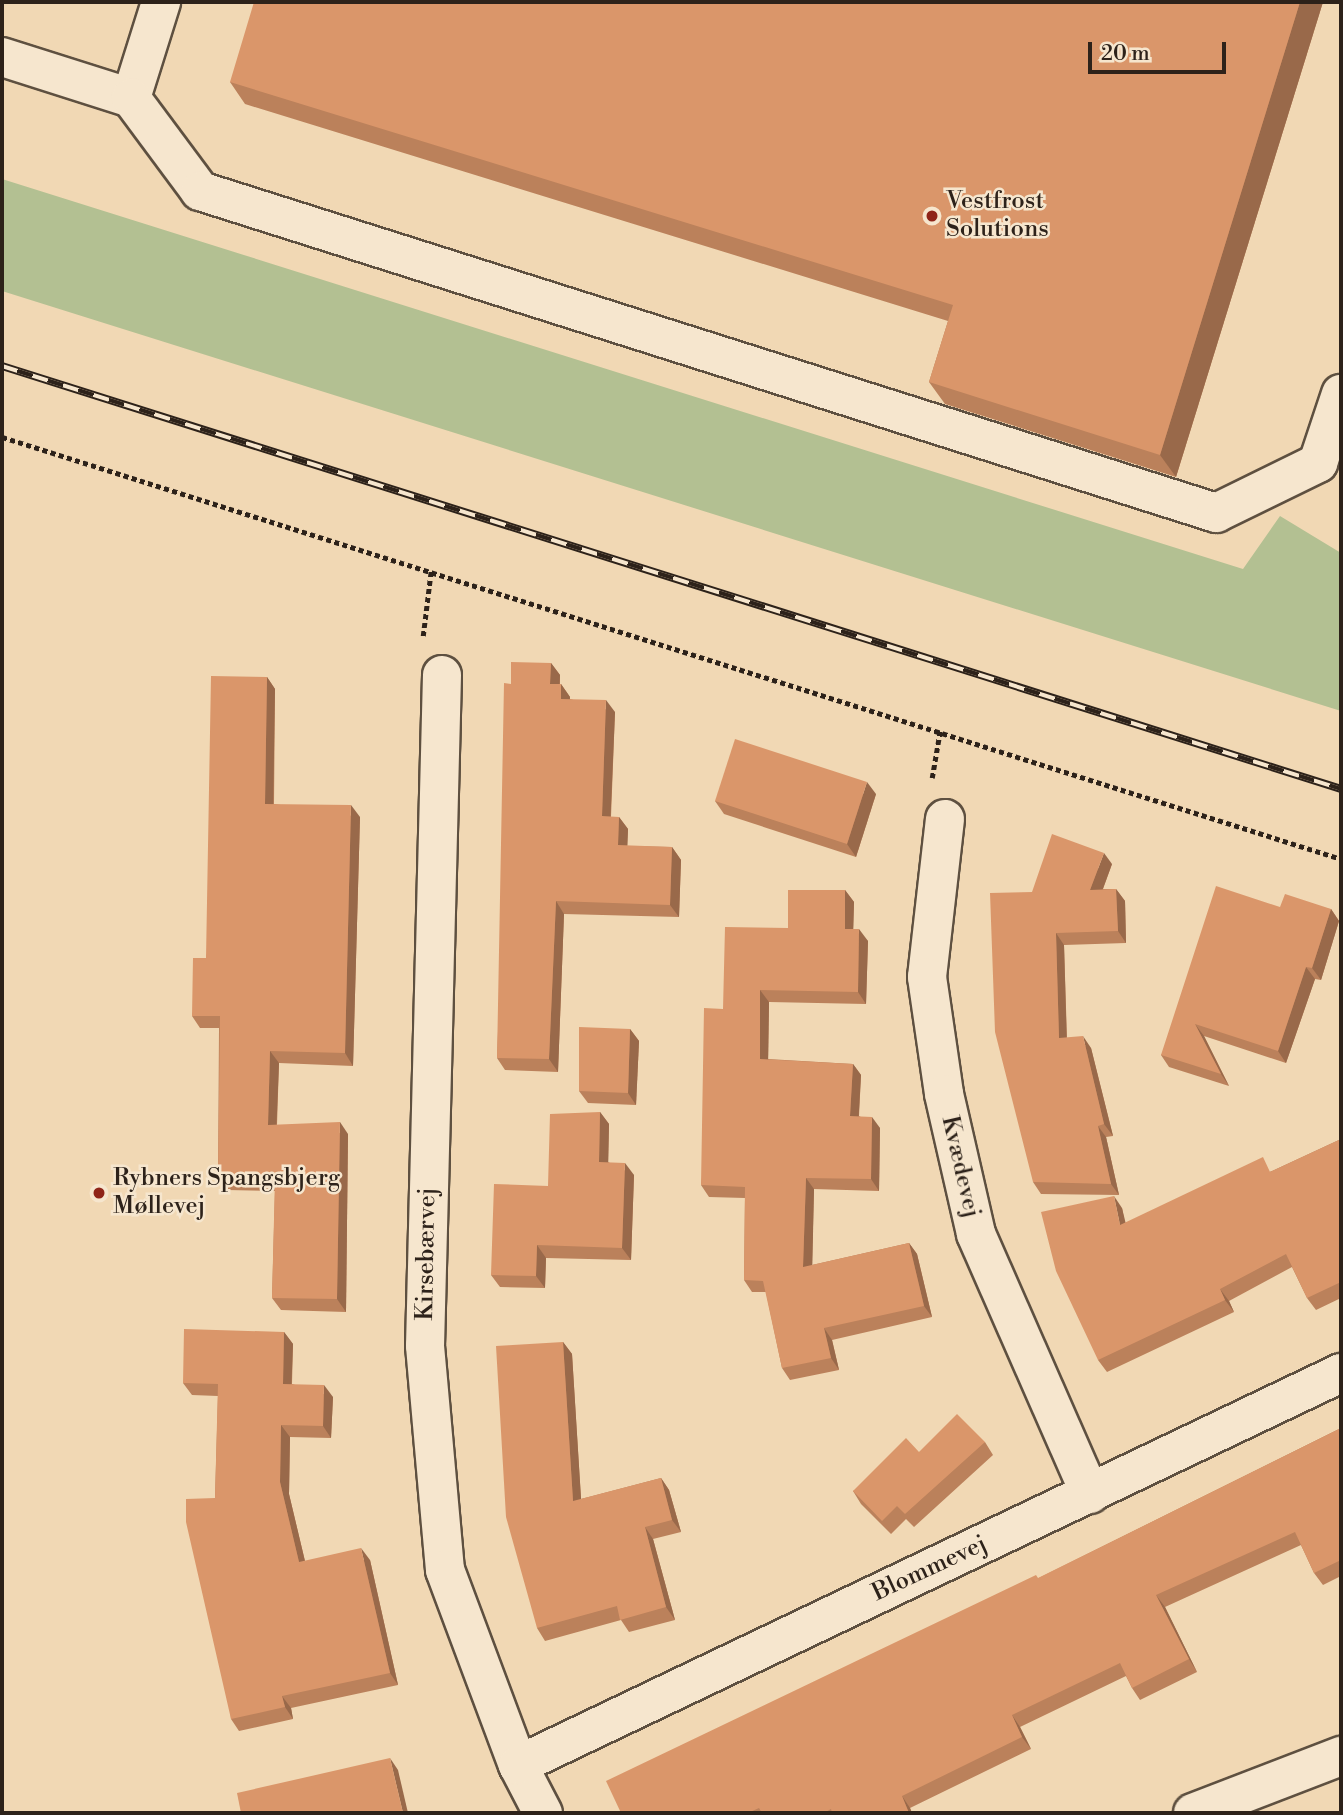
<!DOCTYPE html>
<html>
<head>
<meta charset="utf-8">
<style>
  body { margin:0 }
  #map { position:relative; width:1343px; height:1815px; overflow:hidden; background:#f1d8b4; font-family:"Libre Bodoni",serif }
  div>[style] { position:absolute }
  .green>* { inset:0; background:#b3c092 }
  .path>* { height:4.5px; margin-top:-2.25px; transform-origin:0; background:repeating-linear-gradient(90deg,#2d221a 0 5px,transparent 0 8.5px) }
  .roads { filter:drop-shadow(2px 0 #5e5040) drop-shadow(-2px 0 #5e5040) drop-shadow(0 2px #5e5040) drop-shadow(0 -2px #5e5040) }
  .minor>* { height:38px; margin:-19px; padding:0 19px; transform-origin:19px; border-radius:19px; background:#f6e6ce }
  .rail>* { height:8px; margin-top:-4px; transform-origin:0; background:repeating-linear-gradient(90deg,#f6e6ce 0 16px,#2d221a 0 32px); box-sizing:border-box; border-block:2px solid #2d221a }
  .wall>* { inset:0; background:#bb815b }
  .shaded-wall>* { inset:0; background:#99694a }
  .building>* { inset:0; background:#da966a }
  .dots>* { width:19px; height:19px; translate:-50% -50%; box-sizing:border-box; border:4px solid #f6e6ce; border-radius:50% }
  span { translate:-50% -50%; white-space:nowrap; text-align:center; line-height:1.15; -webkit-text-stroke:5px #f6e6ce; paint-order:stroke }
  .poi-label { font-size:24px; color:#2d221a }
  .left { translate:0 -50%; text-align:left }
  .street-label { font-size:24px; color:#2d221a }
  .frame { position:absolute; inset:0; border:4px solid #2d221a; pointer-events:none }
  .scale { position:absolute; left:1088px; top:42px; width:138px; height:32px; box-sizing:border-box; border:4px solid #2d221a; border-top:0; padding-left:9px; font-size:21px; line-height:24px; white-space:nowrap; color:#2d221a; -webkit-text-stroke:5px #f6e6ce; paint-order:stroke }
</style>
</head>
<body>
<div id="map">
  <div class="green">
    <div style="clip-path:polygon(2px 179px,1243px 569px,1280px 516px,1341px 553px,1341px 711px,2px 291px)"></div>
  </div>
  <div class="path">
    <div style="left:2px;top:437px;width:1404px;rotate:17.49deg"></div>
    <div style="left:423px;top:636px;width:65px;rotate:-83deg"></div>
    <div style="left:932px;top:778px;width:48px;rotate:-80.3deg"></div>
  </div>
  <div class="roads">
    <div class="minor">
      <div style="left:2px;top:57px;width:135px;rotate:17.6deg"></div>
      <div style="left:131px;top:98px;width:101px;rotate:-72.6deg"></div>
      <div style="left:131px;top:98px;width:116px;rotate:53.4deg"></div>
      <div style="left:200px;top:191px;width:1066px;rotate:17.58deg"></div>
      <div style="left:1216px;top:513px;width:114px;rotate:-26.1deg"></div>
      <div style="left:1318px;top:463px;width:73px;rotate:-71.6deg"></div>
      <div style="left:442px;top:675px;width:671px;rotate:91.45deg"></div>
      <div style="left:425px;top:1346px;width:225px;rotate:84.9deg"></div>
      <div style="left:445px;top:1570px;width:208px;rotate:69.5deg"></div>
      <div style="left:518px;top:1765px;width:54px;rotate:62.5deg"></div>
      <div style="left:945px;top:819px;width:159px;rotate:96.5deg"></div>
      <div style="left:927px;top:977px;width:118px;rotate:81.7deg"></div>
      <div style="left:944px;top:1094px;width:144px;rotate:77.1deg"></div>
      <div style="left:976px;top:1234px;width:284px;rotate:66.3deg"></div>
      <div style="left:518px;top:1765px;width:912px;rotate:-25.47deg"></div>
      <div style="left:1193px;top:1813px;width:159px;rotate:-21.1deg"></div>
    </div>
  </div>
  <div class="rail">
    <div style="left:2px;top:366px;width:1404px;rotate:17.53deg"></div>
  </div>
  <div class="wall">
    <div style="clip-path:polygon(1323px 2px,1176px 477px,945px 404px,929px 382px,948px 321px,245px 104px,230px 82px)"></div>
    <div style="clip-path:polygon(551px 663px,560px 675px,560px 684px,561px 684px,570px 697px,570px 699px,615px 712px,611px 817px,619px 817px,628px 829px,627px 846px,672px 847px,681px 860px,679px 917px,564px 914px,558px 1072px,505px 1070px,497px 1058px,511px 684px)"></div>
    <div style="clip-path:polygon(267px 677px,275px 689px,274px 804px,360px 817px,353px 1066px,279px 1063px,277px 1125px,348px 1134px,346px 1312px,281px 1310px,272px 1298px,275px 1191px,227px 1190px,218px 1178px,219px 1028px,200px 1028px,192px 1016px,206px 958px)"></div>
    <div style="clip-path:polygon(876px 794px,856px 857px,724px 814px,715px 801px)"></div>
    <div style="clip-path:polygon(1112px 864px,1103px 889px,1116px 889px,1125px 901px,1126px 943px,1064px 945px,1067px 1038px,1091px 1048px,1113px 1136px,1106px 1137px,1119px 1195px,1041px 1194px,1033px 1182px,1032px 892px)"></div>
    <div style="clip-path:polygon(845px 890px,854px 902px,853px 929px,868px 941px,866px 1004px,769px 1002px,768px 1059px,853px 1064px,861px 1075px,859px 1116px,880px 1128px,879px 1191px,814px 1189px,812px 1265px,909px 1243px,917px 1254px,932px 1317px,832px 1340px,839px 1370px,790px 1380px,782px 1368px,766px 1292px,752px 1292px,744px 1280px,745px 1198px,709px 1197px,701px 1185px,723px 1009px,788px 928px)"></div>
    <div style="clip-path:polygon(1280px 907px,1331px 909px,1339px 921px,1321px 980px,1315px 979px,1286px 1063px,1204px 1036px,1229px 1086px,1169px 1067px,1161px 1055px)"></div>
    <div style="clip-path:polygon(630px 1029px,639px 1041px,636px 1105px,588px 1103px,579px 1091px)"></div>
    <div style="clip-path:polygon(600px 1112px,609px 1124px,608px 1162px,634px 1175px,631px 1260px,546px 1258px,545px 1288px,500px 1287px,491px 1275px,548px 1186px)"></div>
    <div style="clip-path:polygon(1341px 1139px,1341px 1298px,1316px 1310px,1307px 1298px,1292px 1267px,1229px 1301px,1234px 1312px,1107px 1372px,1098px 1360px,1122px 1208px,1125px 1223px,1272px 1171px)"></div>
    <div style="clip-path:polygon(284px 1332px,293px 1344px,292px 1384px,333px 1397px,331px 1438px,290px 1437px,289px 1494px,305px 1561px,370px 1560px,398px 1685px,291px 1708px,293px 1719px,239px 1731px,231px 1719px,215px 1498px,218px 1396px,192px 1395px,183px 1383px)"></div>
    <div style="clip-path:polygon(563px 1342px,572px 1354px,581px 1499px,661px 1478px,669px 1490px,681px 1532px,653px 1539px,675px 1620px,629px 1632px,621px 1620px,545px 1641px,537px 1628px)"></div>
    <div style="clip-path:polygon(1341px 1428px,1341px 1576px,1323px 1585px,1314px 1573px,1301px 1545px,1165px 1607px,1197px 1672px,1140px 1700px,1132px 1688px,1126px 1676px,1020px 1727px,1031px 1749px,910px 1808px,912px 1813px,621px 1813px,1039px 1578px)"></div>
    <div style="clip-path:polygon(985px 1442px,993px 1455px,914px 1527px,906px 1519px,891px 1534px,861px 1504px,853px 1491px,919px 1452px)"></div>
  </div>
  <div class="shaded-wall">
    <div style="clip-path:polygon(1300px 2px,1323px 2px,1176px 477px,1160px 455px)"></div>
    <div style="clip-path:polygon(551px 663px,560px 675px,559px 696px,550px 684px)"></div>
    <div style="clip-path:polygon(267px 677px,275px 689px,273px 816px,265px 804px)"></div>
    <div style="clip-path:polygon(561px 684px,570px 697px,569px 711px,561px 699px)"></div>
    <div style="clip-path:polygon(606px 700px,615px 712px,610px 829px,602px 816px)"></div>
    <div style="clip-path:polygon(867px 782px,876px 794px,856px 857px,847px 844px)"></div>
    <div style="clip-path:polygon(351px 805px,360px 817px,353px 1066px,345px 1053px)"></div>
    <div style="clip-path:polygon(619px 817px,628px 829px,627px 858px,618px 845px)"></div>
    <div style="clip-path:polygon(672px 847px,681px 860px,679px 917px,670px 905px)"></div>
    <div style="clip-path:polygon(1104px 853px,1112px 864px,1098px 902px,1090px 890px)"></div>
    <div style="clip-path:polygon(1116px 889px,1125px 901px,1126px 943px,1118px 931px)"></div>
    <div style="clip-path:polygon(845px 890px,854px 902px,853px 941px,845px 929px)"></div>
    <div style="clip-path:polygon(556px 901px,564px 914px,558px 1072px,549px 1059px)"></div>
    <div style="clip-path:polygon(1331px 909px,1339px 921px,1321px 980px,1312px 968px)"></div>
    <div style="clip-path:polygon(859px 929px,868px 941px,866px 1004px,858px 992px)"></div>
    <div style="clip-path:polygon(1056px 933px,1064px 945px,1067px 1050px,1059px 1038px)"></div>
    <div style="clip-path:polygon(1306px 967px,1315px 979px,1286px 1063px,1278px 1051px)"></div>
    <div style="clip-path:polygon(760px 990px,769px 1002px,768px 1071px,760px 1059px)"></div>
    <div style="clip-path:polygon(1195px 1024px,1204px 1036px,1229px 1086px,1221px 1074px)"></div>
    <div style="clip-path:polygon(630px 1029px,639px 1041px,636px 1105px,628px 1093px)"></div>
    <div style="clip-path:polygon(1083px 1036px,1091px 1048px,1113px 1136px,1104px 1124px)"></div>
    <div style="clip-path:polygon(270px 1051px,279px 1063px,276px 1137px,268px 1125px)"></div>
    <div style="clip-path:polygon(853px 1064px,861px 1075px,858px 1128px,850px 1116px)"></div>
    <div style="clip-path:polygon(600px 1112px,609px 1124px,608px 1174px,599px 1162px)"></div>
    <div style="clip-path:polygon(872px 1117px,880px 1128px,879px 1191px,871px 1179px)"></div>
    <div style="clip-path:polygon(340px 1122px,348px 1134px,346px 1312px,337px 1299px)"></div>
    <div style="clip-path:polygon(1098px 1126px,1106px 1137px,1119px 1195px,1111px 1184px)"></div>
    <div style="clip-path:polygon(625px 1163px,634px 1175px,631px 1260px,622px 1248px)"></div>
    <div style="clip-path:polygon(806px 1178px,814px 1189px,812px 1279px,803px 1267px)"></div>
    <div style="clip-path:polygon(1114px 1196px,1122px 1208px,1129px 1237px,1120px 1225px)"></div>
    <div style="clip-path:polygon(909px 1243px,917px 1254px,932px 1317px,924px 1306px)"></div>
    <div style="clip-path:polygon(537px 1245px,546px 1258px,545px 1288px,536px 1276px)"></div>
    <div style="clip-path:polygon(1220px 1289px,1229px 1301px,1234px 1312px,1225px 1300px)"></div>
    <div style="clip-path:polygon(824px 1328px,832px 1340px,839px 1370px,831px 1358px)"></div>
    <div style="clip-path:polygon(284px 1332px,293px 1344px,291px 1396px,283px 1384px)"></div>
    <div style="clip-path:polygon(563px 1342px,572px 1354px,582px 1514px,573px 1501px)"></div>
    <div style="clip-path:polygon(324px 1385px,333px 1397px,331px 1438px,323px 1426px)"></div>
    <div style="clip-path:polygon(281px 1425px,290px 1437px,289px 1494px,308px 1574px,299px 1562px,280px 1482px)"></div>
    <div style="clip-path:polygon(661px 1478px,669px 1490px,681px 1532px,672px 1520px)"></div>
    <div style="clip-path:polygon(645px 1527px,653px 1539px,675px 1620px,666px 1607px)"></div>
    <div style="clip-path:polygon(361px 1548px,370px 1560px,398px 1685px,390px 1673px)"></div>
    <div style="clip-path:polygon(1156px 1595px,1165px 1607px,1197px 1672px,1189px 1659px)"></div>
    <div style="clip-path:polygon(282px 1696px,291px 1708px,293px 1719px,285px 1707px)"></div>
    <div style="clip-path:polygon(1012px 1715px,1020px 1727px,1031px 1749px,1022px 1737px)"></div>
    <div style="clip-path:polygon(390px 1758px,398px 1770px,408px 1813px,403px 1813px)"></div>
    <div style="clip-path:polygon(902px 1796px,910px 1808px,912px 1813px,909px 1813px)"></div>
  </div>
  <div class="building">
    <div style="clip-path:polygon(254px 2px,1300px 2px,1160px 455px,929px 382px,953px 305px,230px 82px)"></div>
    <div style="clip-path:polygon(511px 662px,551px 663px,550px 684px,561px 684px,561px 699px,606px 700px,602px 816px,619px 817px,618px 845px,672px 847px,670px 905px,556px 901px,549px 1059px,497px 1058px,504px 683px,511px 684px)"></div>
    <div style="clip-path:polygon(211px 676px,267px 677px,265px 804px,351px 805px,345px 1053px,270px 1051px,268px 1125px,340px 1122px,337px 1299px,272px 1298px,275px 1179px,218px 1178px,220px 1016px,192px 1016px,193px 958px,206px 958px)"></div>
    <div style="clip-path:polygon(735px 739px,867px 782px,847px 844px,715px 801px)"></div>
    <div style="clip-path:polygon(1052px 834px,1104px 853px,1090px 890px,1116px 889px,1118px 931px,1056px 933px,1059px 1038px,1083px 1036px,1104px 1124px,1098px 1126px,1111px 1184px,1033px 1182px,995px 1032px,990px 893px,1032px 892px)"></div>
    <div style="clip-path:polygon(1216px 886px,1280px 907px,1285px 894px,1331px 909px,1312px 968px,1306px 967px,1278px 1051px,1195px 1024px,1221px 1074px,1161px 1055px)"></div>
    <div style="clip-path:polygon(788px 890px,845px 890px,845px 929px,859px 929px,858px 992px,760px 990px,760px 1059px,853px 1064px,850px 1116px,872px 1117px,871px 1179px,806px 1178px,803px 1267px,909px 1243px,924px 1306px,824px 1328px,831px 1358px,782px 1368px,763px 1281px,744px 1280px,745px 1187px,701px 1185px,704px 1008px,723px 1009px,725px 927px,788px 928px)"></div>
    <div style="clip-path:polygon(579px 1027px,630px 1029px,628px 1093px,579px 1091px)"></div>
    <div style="clip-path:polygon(600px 1112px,599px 1162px,625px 1163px,622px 1248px,537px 1245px,536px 1276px,491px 1275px,494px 1184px,548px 1186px,550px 1114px)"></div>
    <div style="clip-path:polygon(1341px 1139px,1341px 1282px,1307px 1298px,1286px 1254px,1220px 1289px,1225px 1300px,1098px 1360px,1056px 1271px,1041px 1212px,1114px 1196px,1120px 1225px,1263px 1157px,1270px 1172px)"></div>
    <div style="clip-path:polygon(184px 1329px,284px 1332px,283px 1384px,324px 1385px,323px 1426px,281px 1425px,280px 1482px,299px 1562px,361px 1548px,390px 1673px,282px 1696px,285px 1707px,231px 1719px,186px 1522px,186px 1499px,215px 1498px,218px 1384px,183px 1383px)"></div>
    <div style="clip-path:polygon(563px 1342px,573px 1501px,661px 1478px,672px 1520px,645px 1527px,666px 1607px,620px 1620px,617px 1606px,537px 1628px,506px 1517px,496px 1346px)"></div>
    <div style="clip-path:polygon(957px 1414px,985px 1442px,905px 1514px,897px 1506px,882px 1521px,853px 1491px,906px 1438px,919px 1452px)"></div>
    <div style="clip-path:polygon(1341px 1428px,1341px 1560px,1314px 1573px,1295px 1532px,1156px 1595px,1189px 1659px,1132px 1688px,1120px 1663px,1012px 1715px,1022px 1737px,902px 1796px,909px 1813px,832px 1813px,831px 1809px,824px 1813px,762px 1813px,759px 1808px,748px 1813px,621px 1813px,606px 1781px,1036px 1575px,1038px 1578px)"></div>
    <div style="clip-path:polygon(390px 1758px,403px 1813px,241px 1813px,237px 1793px)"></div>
  </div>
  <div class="dots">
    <div style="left:932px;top:216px;background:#8f2418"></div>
    <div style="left:99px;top:1193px;background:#8f2418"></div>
  </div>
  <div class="poi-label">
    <span class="left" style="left:946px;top:216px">Vestfrost<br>Solutions</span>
    <span class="left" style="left:113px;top:1193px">Rybners Spangsbjerg<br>Møllevej</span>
  </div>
  <div class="street-label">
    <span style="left:960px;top:1167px;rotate:77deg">Kvædevej</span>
    <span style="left:427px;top:1254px;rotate:-89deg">Kirsebærvej</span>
    <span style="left:930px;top:1569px;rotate:-25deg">Blommevej</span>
  </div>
  <div class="frame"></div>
  <div class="scale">20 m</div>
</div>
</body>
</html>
